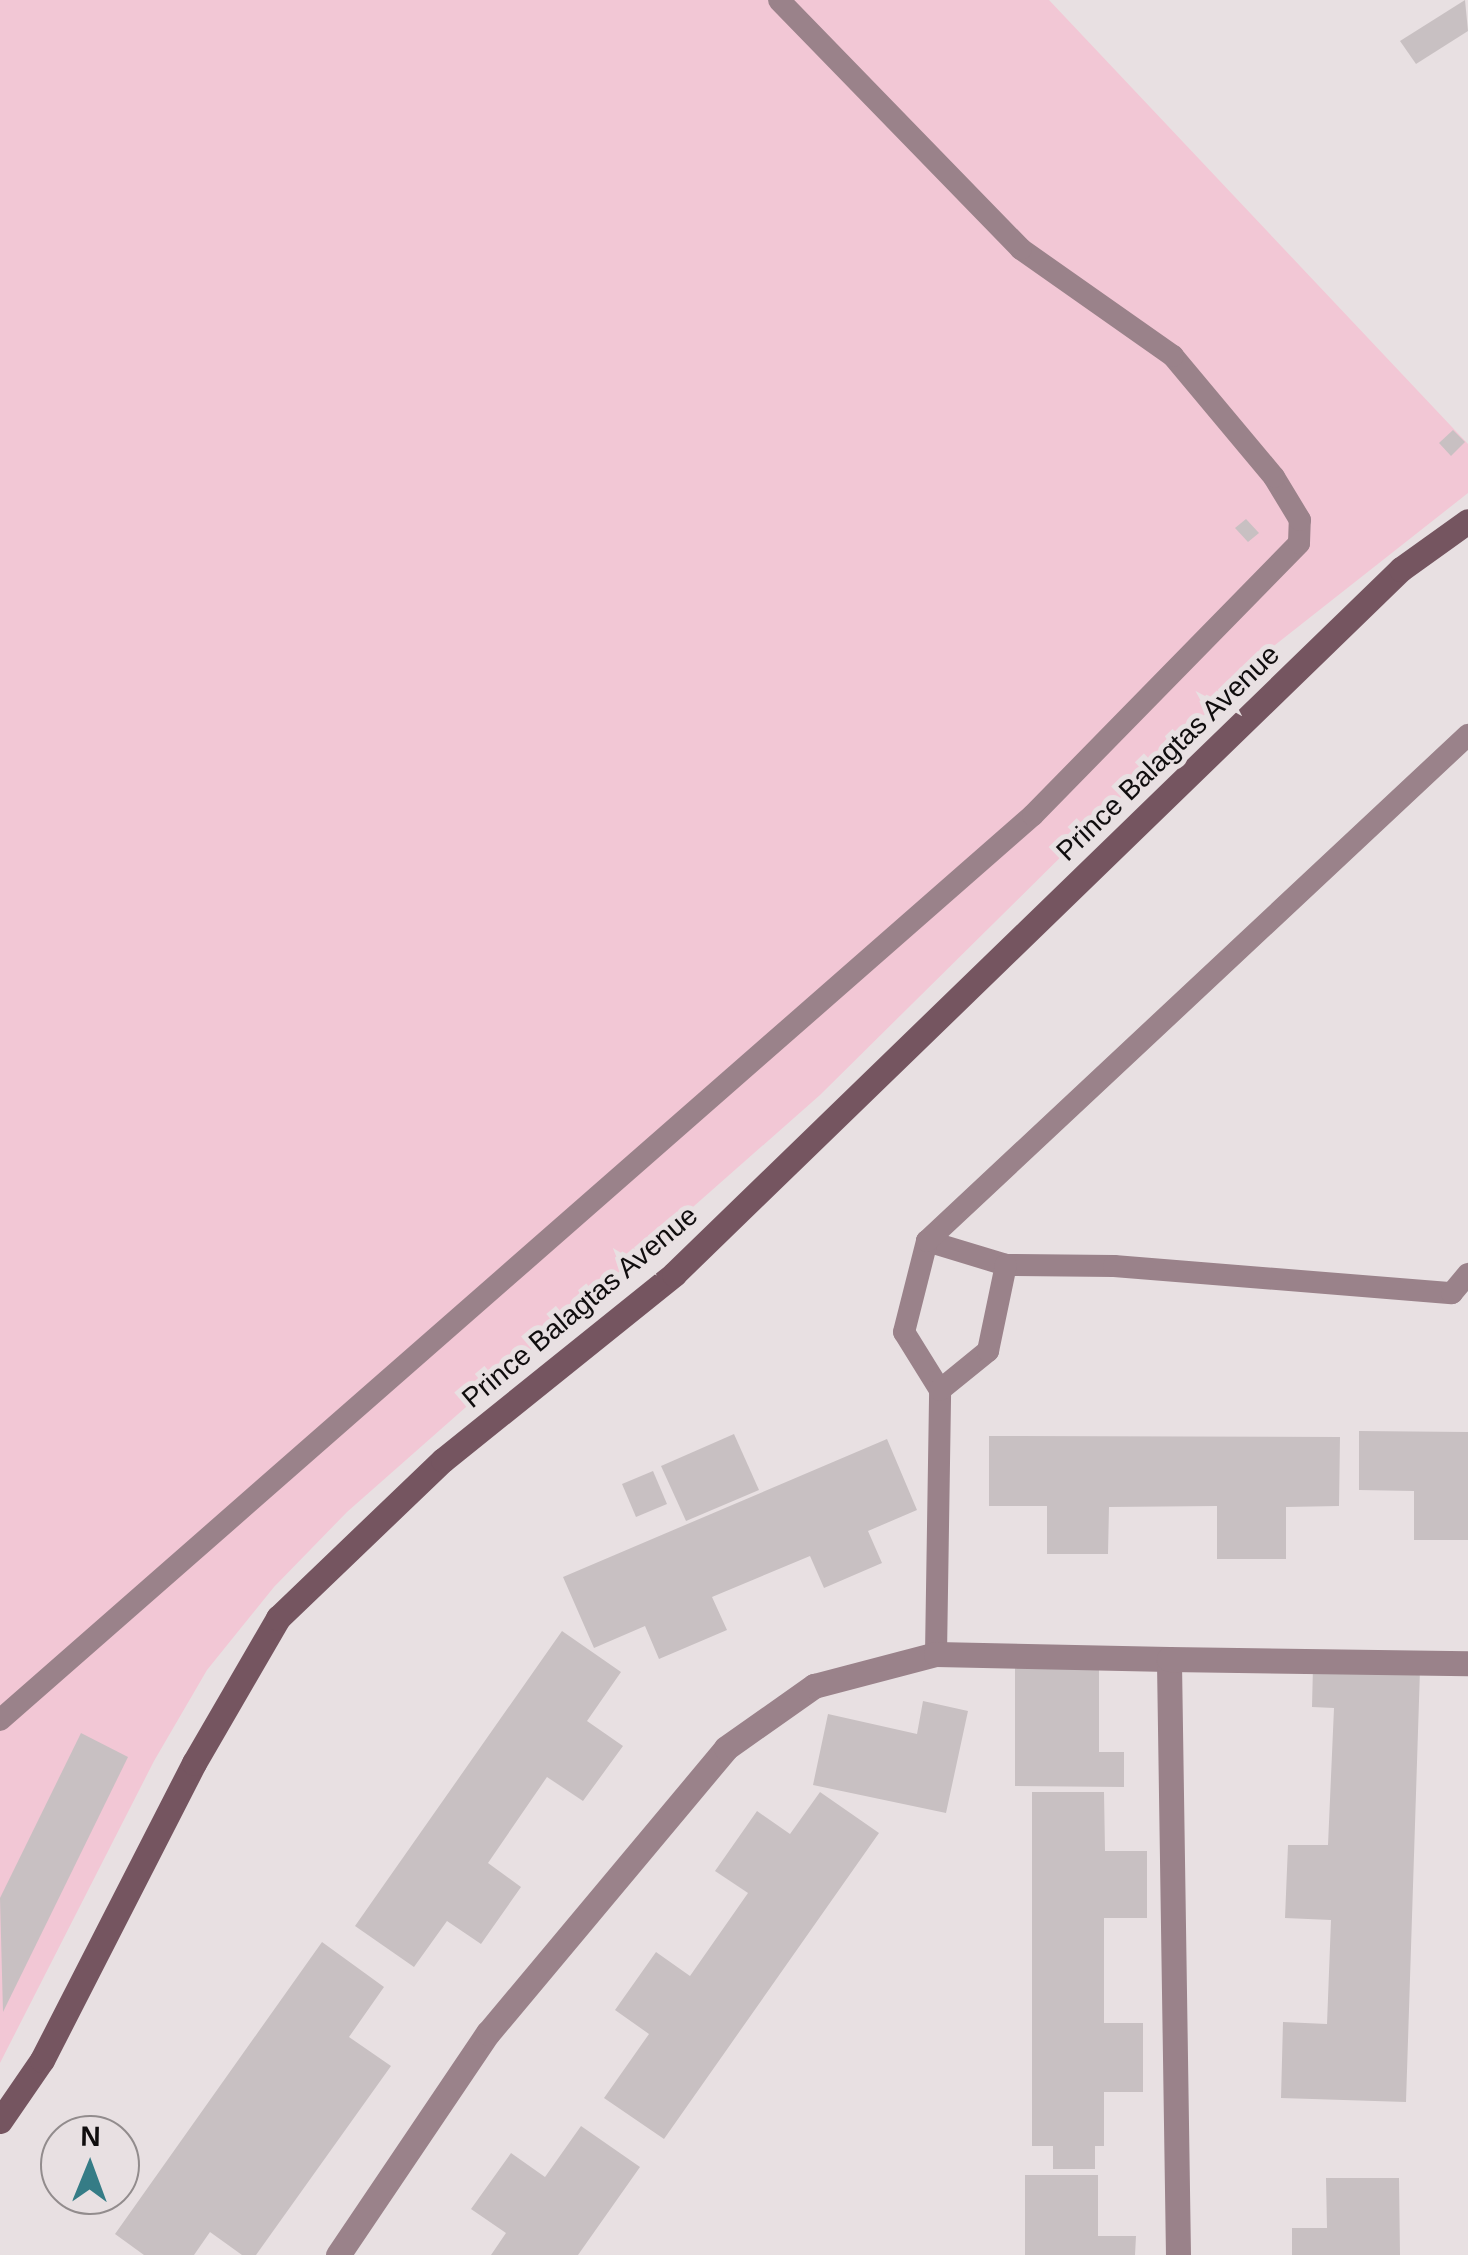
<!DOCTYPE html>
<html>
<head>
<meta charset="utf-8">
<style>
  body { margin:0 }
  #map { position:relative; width:1468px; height:2255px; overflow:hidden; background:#e8e0e2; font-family:Arial,sans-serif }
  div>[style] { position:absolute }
  .green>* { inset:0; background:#f2c7d5 }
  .building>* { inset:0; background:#c8c0c2 }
  .lane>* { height:22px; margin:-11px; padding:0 11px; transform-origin:11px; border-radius:11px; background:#9a828a }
  .street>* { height:25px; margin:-12.5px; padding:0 12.5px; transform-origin:12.5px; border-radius:12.5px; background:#9a828a }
  .secondary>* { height:25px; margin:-12.5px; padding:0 12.5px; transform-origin:12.5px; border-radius:12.5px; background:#755560 }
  span { translate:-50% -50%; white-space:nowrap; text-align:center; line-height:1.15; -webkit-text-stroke:10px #e8e0e2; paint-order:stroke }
  .street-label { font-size:28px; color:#100d0e }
  .north { position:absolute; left:40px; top:2115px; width:100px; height:100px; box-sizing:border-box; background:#e8e0e2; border:2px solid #928c8d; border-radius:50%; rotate:1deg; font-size:28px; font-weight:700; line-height:40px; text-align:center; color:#100d0e }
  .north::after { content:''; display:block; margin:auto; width:35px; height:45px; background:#357c86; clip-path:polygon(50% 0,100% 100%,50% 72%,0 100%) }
</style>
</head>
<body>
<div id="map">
  <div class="green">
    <div style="clip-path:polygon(0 0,1049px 0,1468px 444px,1468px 493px,1275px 645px,820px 1095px,347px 1512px,274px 1587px,207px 1670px,154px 1761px,0 2063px)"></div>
  </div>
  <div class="building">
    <div style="clip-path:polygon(1465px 0,1468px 31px,1416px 64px,1400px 41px)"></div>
    <div style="clip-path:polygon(1453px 430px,1465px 442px,1451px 456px,1439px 443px)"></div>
    <div style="clip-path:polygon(1246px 519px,1259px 533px,1248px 542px,1235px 528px)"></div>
    <div style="clip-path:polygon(1359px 1431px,1468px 1432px,1468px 1540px,1414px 1540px,1414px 1491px,1359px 1490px)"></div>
    <div style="clip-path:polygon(734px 1434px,759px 1490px,686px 1521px,661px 1466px)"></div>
    <div style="clip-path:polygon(989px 1436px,1340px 1437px,1339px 1506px,1286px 1507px,1286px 1559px,1217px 1559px,1217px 1506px,1109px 1507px,1108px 1554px,1047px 1554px,1047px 1506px,989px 1506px)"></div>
    <div style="clip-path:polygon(887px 1439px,917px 1510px,868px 1531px,882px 1563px,824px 1588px,810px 1556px,712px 1597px,727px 1630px,659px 1659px,645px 1626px,594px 1648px,563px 1577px)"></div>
    <div style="clip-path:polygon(653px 1471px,667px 1504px,636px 1517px,622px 1484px)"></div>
    <div style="clip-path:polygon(562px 1631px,621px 1672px,587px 1721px,623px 1746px,583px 1801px,547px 1777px,488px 1863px,521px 1887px,481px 1944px,447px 1921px,414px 1967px,355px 1926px)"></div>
    <div style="clip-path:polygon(1015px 1661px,1099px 1661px,1099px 1752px,1124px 1752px,1124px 1787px,1015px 1786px)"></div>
    <div style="clip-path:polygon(1313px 1666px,1420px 1670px,1406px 2102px,1281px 2098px,1283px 2022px,1327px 2024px,1331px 1920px,1285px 1918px,1288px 1845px,1328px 1845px,1334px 1708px,1312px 1707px)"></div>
    <div style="clip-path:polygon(923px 1701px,968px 1711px,946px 1813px,813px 1785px,828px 1714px,917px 1734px)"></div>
    <div style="clip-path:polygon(81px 1733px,128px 1757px,3px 2012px,0 1898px)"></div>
    <div style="clip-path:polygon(820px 1792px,879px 1833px,664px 2139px,604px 2098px,649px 2034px,615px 2010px,656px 1952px,690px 1976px,748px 1893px,715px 1871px,757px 1811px,790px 1834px)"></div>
    <div style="clip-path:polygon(1032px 1792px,1104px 1792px,1105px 1851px,1147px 1851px,1147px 1918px,1104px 1918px,1104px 2023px,1143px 2023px,1143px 2092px,1104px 2092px,1104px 2146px,1095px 2146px,1095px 2169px,1053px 2169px,1053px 2146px,1032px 2146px)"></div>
    <div style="clip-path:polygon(322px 1942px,384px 1987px,349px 2037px,391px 2066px,256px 2255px,242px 2255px,210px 2232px,194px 2255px,144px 2255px,115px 2234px)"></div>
    <div style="clip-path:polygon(581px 2126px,640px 2167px,578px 2255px,491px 2255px,506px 2233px,471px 2209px,511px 2153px,545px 2177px)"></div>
    <div style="clip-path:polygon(1025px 2175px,1098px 2175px,1098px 2236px,1136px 2236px,1135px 2255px,1025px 2255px)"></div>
    <div style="clip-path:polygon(1326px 2178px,1399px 2178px,1400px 2255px,1292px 2255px,1292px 2228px,1327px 2228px)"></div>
  </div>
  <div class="lane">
    <div style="left:927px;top:1241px;width:83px;rotate:16.9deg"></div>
    <div style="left:1006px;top:1265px;width:108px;rotate:0.5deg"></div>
    <div style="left:1114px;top:1266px;width:339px;rotate:4.6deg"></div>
    <div style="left:1452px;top:1293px;width:25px;rotate:-50deg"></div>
    <div style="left:940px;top:1390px;width:68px;rotate:-121.8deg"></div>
    <div style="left:904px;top:1332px;width:94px;rotate:-75.8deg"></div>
    <div style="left:927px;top:1241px;width:741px;rotate:-43.09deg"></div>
    <div style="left:936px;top:1654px;width:264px;rotate:-89.1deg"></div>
    <div style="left:940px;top:1390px;width:62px;rotate:-39.1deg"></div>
    <div style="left:988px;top:1351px;width:88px;rotate:-78.2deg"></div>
    <div style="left:0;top:1720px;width:1373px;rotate:-41.22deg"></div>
    <div style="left:1033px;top:815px;width:380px;rotate:-45.6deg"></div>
    <div style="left:1299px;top:543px;width:23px;rotate:-88deg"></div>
    <div style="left:1300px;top:520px;width:50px;rotate:-121.2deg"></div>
    <div style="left:1274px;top:477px;width:158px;rotate:-129.9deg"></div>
    <div style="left:1173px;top:356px;width:186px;rotate:-144.9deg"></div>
    <div style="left:1021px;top:249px;width:347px;rotate:-134.2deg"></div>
  </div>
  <div class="street">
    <div style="left:338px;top:2255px;width:268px;rotate:-56deg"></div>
    <div style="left:488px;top:2033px;width:371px;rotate:-50.1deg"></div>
    <div style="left:726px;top:1748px;width:108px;rotate:-35.2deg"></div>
    <div style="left:814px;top:1686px;width:126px;rotate:-14.7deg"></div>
    <div style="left:936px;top:1654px;width:233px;rotate:1.2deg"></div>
    <div style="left:1178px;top:2255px;width:596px;rotate:-90.87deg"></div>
    <div style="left:1169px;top:1659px;width:299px;rotate:0.8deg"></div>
  </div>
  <div class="secondary">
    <div style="left:0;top:2121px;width:74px;rotate:-55.5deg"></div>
    <div style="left:42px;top:2060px;width:334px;rotate:-62.9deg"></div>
    <div style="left:194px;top:1763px;width:168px;rotate:-59.9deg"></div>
    <div style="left:278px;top:1618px;width:228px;rotate:-43.8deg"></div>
    <div style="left:443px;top:1460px;width:297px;rotate:-38.8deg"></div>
    <div style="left:674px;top:1274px;width:1013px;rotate:-44.12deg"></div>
    <div style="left:1401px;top:569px;width:82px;rotate:-35.6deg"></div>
  </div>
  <div class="street-label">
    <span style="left:1168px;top:753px;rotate:-44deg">Prince Balagtas Avenue</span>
    <span style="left:580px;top:1307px;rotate:-40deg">Prince Balagtas Avenue</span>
  </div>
  <div class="north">N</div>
</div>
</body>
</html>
